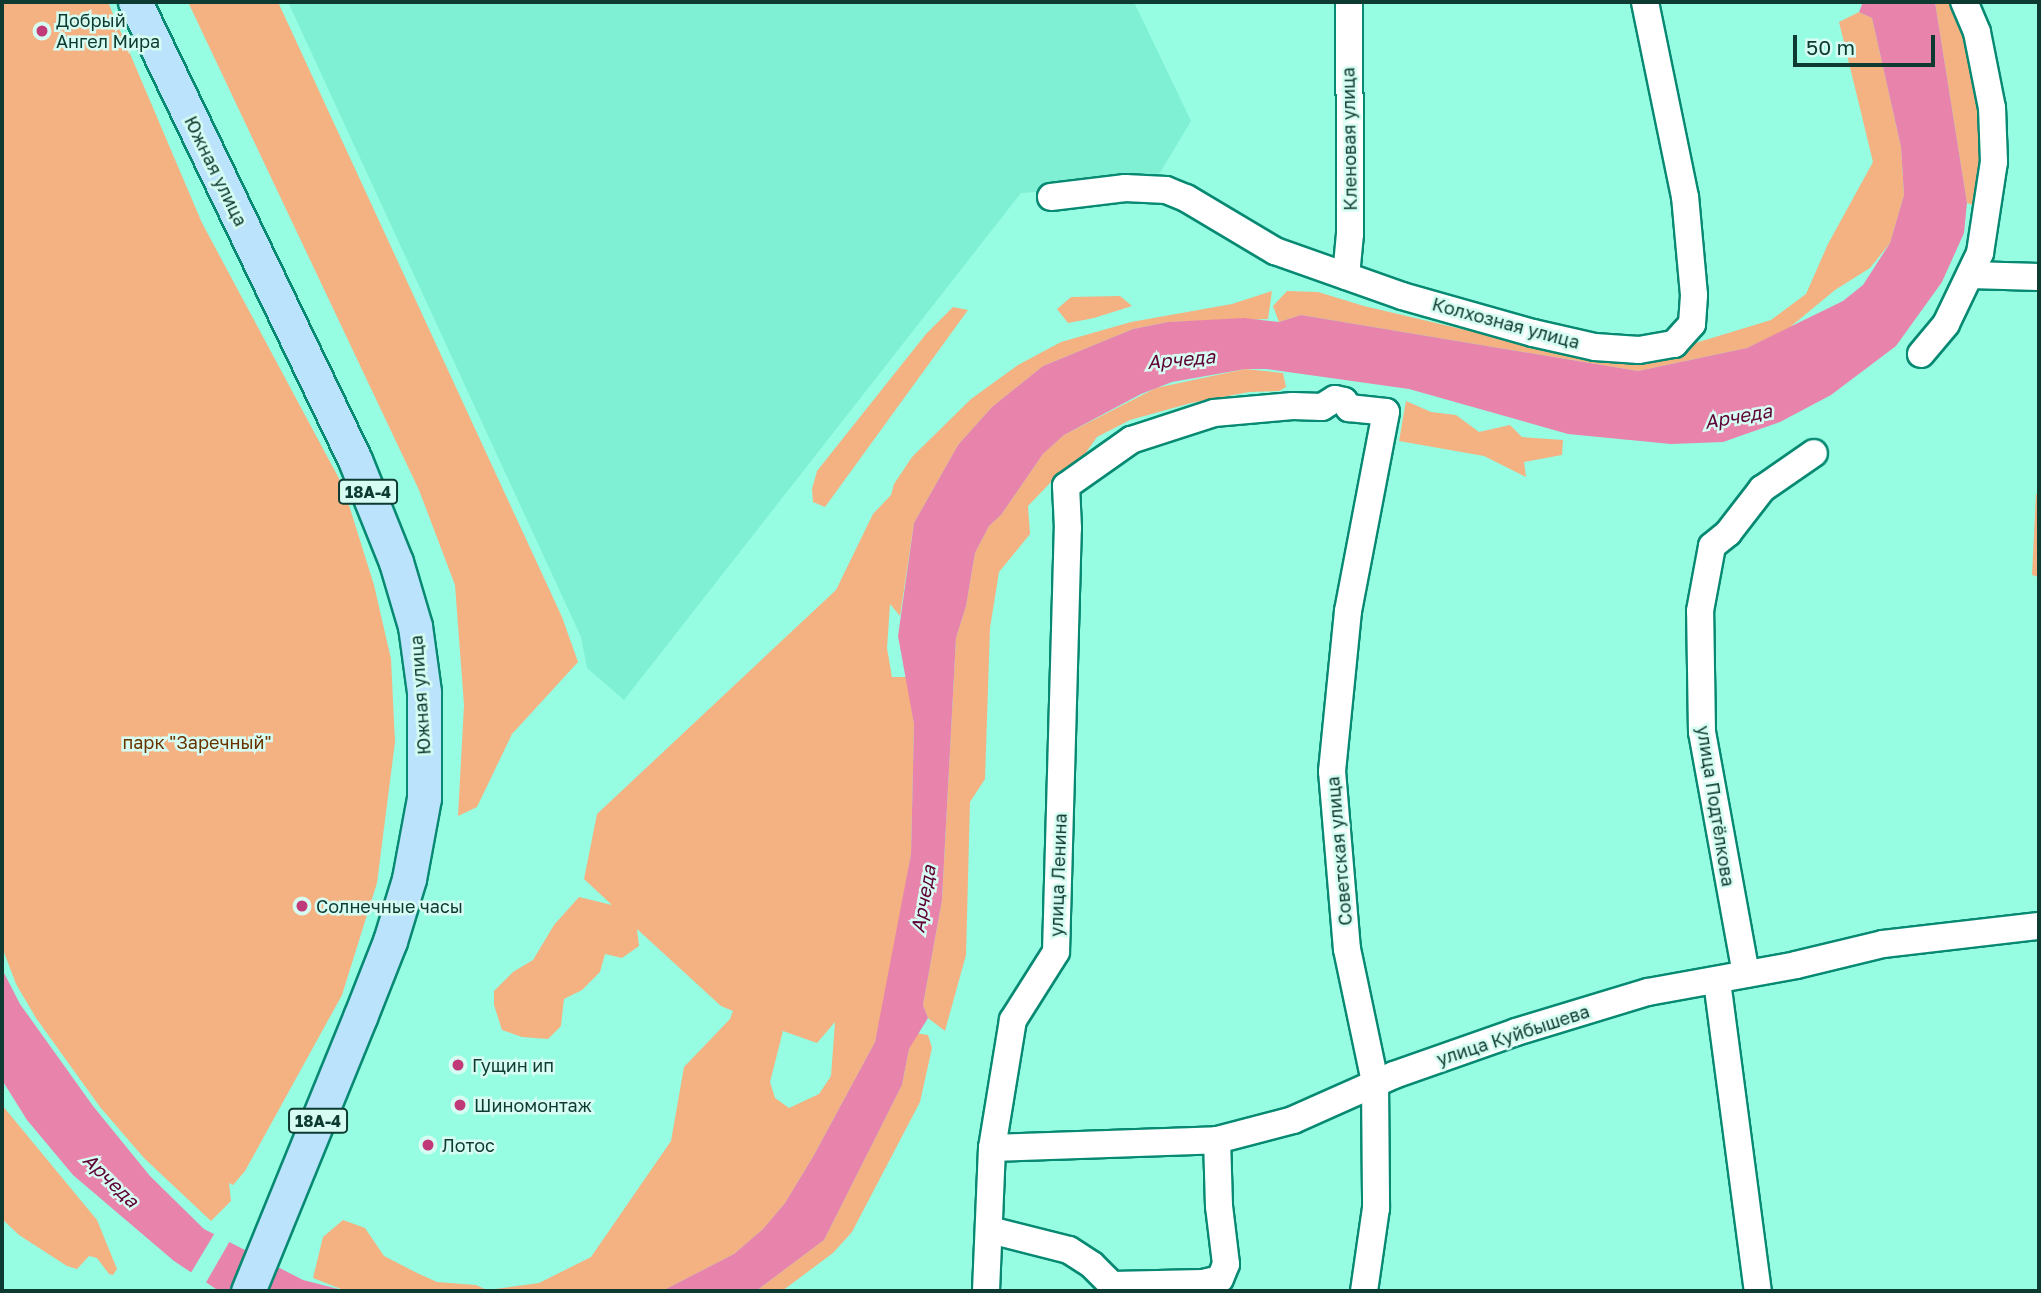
<!DOCTYPE html>
<html>
<head>
<meta charset="utf-8">
<style>
  body { margin:0 }
  #map { position:relative; width:2041px; height:1293px; overflow:hidden; background:#96fde3; font-family:"Golos Text",sans-serif }
  div>[style] { position:absolute }
  .built>* { inset:0; background:#80f0d5 }
  .green>* { inset:0; background:#f4b182 }
  .water>* { inset:0; background:#e884ab }
  .pier>* { inset:0; background:#96fde3 }
  .roads { filter:drop-shadow(2px 0 #078972) drop-shadow(-2px 0 #078972) drop-shadow(0 2px #078972) drop-shadow(0 -2px #078972) }
  .minor>* { height:26px; margin:-13px; padding:0 13px; transform-origin:13px; border-radius:13px; background:#fff }
  .major>* { height:33px; margin:-16.5px; padding:0 16.5px; transform-origin:16.5px; border-radius:16.5px; background:#bbe3fb }
  .dots>* { width:19px; height:19px; translate:-50% -50%; box-sizing:border-box; border:4px solid #d7fdf2; border-radius:50% }
  span { translate:-50% -50%; white-space:nowrap; text-align:center; line-height:1.15; -webkit-text-stroke:5px #d7fdf2; paint-order:stroke }
  .shield-label span { padding:2px 5px; background:#d7fdf2; border:2px solid; border-radius:5px; -webkit-text-stroke-width:0 }
  .shield-label { font-size:16px; color:#0d3b31; font-weight:700 }
  .poi-label { font-size:18px; color:#0d3b31 }
  .left { translate:0 -50%; text-align:left }
  .street-label { font-size:18px; color:#0d3b31 }
  .park-label { font-size:18px; color:#693300 }
  .water-label { font-size:19px; color:#5f0134; font-style:italic }
  .frame { position:absolute; inset:0; border:4px solid #0d3b31; pointer-events:none }
  .scale { position:absolute; left:1793px; top:35px; width:142px; height:32px; box-sizing:border-box; border:4px solid #0d3b31; border-top:0; padding-left:9px; font-size:21px; line-height:24px; white-space:nowrap; color:#0d3b31; -webkit-text-stroke:5px #d7fdf2; paint-order:stroke }
</style>
</head>
<body>
<div id="map">
  <div class="built">
    <div style="clip-path:polygon(288px 2px,1134px 2px,1191px 121px,1160px 173px,1093px 188px,1021px 193px,624px 700px,587px 668px,581px 637px)"></div>
  </div>
  <div class="green">
    <div style="clip-path:polygon(2px 2px,108px 2px,202px 223px,343px 486px,374px 585px,391px 659px,395px 742px,377px 883px,342px 995px,245px 1171px,233px 1185px,229px 1183px,231px 1201px,211px 1221px,144px 1158px,100px 1107px,36px 1018px,16px 984px,2px 947px)"></div>
    <div style="clip-path:polygon(188px 2px,278px 2px,562px 617px,578px 662px,512px 734px,477px 807px,458px 816px,464px 705px,455px 585px,419px 490px)"></div>
    <div style="clip-path:polygon(1935px 2px,1956px 2px,1968px 35px,1997px 215px,1967px 203px)"></div>
    <div style="clip-path:polygon(1859px 12px,1872px 18px,1901px 147px,1904px 195px,1890px 243px,1870px 268px,1835px 290px,1789px 328px,1747px 348px,1638px 371px,1301px 315px,1279px 322px,1273px 306px,1287px 291px,1318px 292px,1364px 306px,1470px 331px,1646px 358px,1771px 320px,1806px 294px,1828px 244px,1873px 162px,1839px 22px)"></div>
    <div style="clip-path:polygon(evenodd,1272px 291px,1268px 319px,1168px 322px,1133px 329px,1043px 366px,992px 407px,958px 445px,914px 523px,900px 616px,890px 604px,887px 648px,892px 677px,907px 677px,914px 724px,911px 854px,893px 958px,875px 1042px,814px 1155px,785px 1203px,763px 1229px,734px 1254px,662px 1291px,346px 1291px,313px 1278px,323px 1237px,343px 1220px,365px 1228px,384px 1256px,417px 1273px,437px 1282px,476px 1285px,487px 1290px,539px 1283px,591px 1257px,671px 1141px,684px 1067px,730px 1019px,733px 1011px,721px 1006px,637px 929px,639px 946px,622px 958px,605px 954px,600px 972px,582px 990px,564px 999px,561px 1026px,548px 1039px,522px 1037px,502px 1030px,494px 1005px,494px 991px,513px 972px,533px 960px,554px 925px,579px 897px,612px 905px,584px 879px,597px 814px,836px 590px,873px 514px,891px 495px,894px 484px,912px 457px,971px 399px,1018px 365px,1061px 342px,1131px 322px,1232px 304px,1272px 291px,835px 1022px,831px 1076px,819px 1094px,789px 1108px,775px 1098px,770px 1082px,783px 1031px,817px 1043px,835px 1022px)"></div>
    <div style="clip-path:polygon(1120px 296px,1132px 306px,1094px 318px,1068px 323px,1057px 309px,1071px 297px)"></div>
    <div style="clip-path:polygon(953px 307px,968px 310px,825px 507px,813px 502px,812px 489px,817px 471px,926px 334px)"></div>
    <div style="clip-path:polygon(1245px 369px,1283px 373px,1286px 387px,1279px 391px,1249px 392px,1191px 403px,1130px 420px,1097px 437px,1080px 461px,1052px 481px,1028px 506px,1030px 534px,999px 572px,990px 628px,985px 779px,970px 802px,966px 955px,945px 1031px,928px 1018px,923px 1005px,942px 900px,956px 638px,966px 606px,975px 553px,989px 526px,1001px 515px,1043px 454px,1064px 435px,1156px 388px)"></div>
    <div style="clip-path:polygon(1406px 401px,1431px 412px,1456px 415px,1479px 432px,1510px 425px,1522px 437px,1563px 440px,1562px 455px,1524px 462px,1526px 477px,1484px 456px,1399px 441px)"></div>
    <div style="clip-path:polygon(2036px 494px,2039px 495px,2039px 577px,2032px 575px)"></div>
    <div style="clip-path:polygon(915px 1033px,928px 1035px,932px 1048px,920px 1102px,852px 1232px,833px 1253px,782px 1291px,756px 1291px,824px 1240px,902px 1085px,909px 1049px)"></div>
    <div style="clip-path:polygon(2px 1105px,97px 1220px,117px 1269px,113px 1275px,109px 1274px,97px 1258px,89px 1256px,77px 1269px,67px 1266px,19px 1235px,2px 1219px)"></div>
  </div>
  <div class="water">
    <div style="clip-path:polygon(1863px 2px,1935px 2px,1967px 203px,1964px 233px,1942px 282px,1896px 346px,1831px 395px,1780px 422px,1723px 442px,1671px 444px,1568px 434px,1409px 389px,1266px 369px,1245px 369px,1172px 382px,1141px 394px,1064px 435px,1043px 454px,1001px 515px,989px 526px,975px 553px,966px 606px,956px 638px,942px 900px,923px 1005px,928px 1018px,909px 1049px,902px 1085px,824px 1240px,756px 1291px,662px 1291px,734px 1254px,763px 1229px,785px 1203px,814px 1155px,875px 1042px,911px 854px,914px 724px,898px 636px,914px 523px,958px 445px,992px 407px,1043px 366px,1133px 329px,1168px 322px,1244px 318px,1279px 322px,1301px 315px,1638px 371px,1747px 348px,1843px 301px,1863px 285px,1890px 243px,1904px 195px,1901px 147px,1872px 18px,1859px 12px)"></div>
    <div style="clip-path:polygon(2px 969px,20px 1004px,93px 1106px,150px 1176px,204px 1229px,303px 1280px,346px 1291px,219px 1291px,174px 1261px,73px 1175px,27px 1120px,2px 1080px)"></div>
  </div>
  <div class="pier">
    <div style="clip-path:polygon(216px 1231px,231px 1239px,204px 1286px,189px 1276px)"></div>
  </div>
  <div class="roads">
    <div class="minor">
      <div style="left:1051px;top:197px;width:75px;rotate:-6.9deg"></div>
      <div style="left:1125px;top:188px;width:41px;rotate:2.8deg"></div>
      <div style="left:1166px;top:190px;width:22px;rotate:22deg"></div>
      <div style="left:1186px;top:198px;width:104px;rotate:30.8deg"></div>
      <div style="left:1275px;top:251px;width:135px;rotate:19.5deg"></div>
      <div style="left:1402px;top:296px;width:136px;rotate:15.8deg"></div>
      <div style="left:1533px;top:333px;width:64px;rotate:12.7deg"></div>
      <div style="left:1595px;top:347px;width:44px;rotate:3.9deg"></div>
      <div style="left:1639px;top:350px;width:36px;rotate:-10deg"></div>
      <div style="left:1674px;top:344px;width:27px;rotate:-48deg"></div>
      <div style="left:1692px;top:324px;width:29px;rotate:-86deg"></div>
      <div style="left:1694px;top:295px;width:98px;rotate:-95.2deg"></div>
      <div style="left:1685px;top:197px;width:199px;rotate:-101.6deg"></div>
      <div style="left:1970px;top:275px;width:69px;rotate:1.7deg"></div>
      <div style="left:1346px;top:276px;width:42px;rotate:-84.6deg"></div>
      <div style="left:1350px;top:234px;width:232px;rotate:-90.2deg"></div>
      <div style="left:1921px;top:354px;width:39px;rotate:-50deg"></div>
      <div style="left:1946px;top:324px;width:79px;rotate:-64.4deg"></div>
      <div style="left:1980px;top:253px;width:92px;rotate:-81.3deg"></div>
      <div style="left:1994px;top:162px;width:54px;rotate:-92.1deg"></div>
      <div style="left:1992px;top:108px;width:77px;rotate:-101.2deg"></div>
      <div style="left:1977px;top:32px;width:33px;rotate:-113deg"></div>
      <div style="left:1746px;top:974px;width:246px;rotate:-100.3deg"></div>
      <div style="left:1702px;top:732px;width:121px;rotate:-90.9deg"></div>
      <div style="left:1700px;top:611px;width:66px;rotate:-79.5deg"></div>
      <div style="left:1712px;top:546px;width:21px;rotate:-39deg"></div>
      <div style="left:1728px;top:533px;width:56px;rotate:-52.3deg"></div>
      <div style="left:1762px;top:489px;width:63px;rotate:-34.7deg"></div>
      <div style="left:1717px;top:981px;width:313px;rotate:82.5deg"></div>
      <div style="left:992px;top:1148px;width:225px;rotate:-2deg"></div>
      <div style="left:1217px;top:1140px;width:79px;rotate:-14.7deg"></div>
      <div style="left:1293px;top:1120px;width:111px;rotate:-24deg"></div>
      <div style="left:1394px;top:1075px;width:129px;rotate:-19.4deg"></div>
      <div style="left:1516px;top:1032px;width:138px;rotate:-16.9deg"></div>
      <div style="left:1648px;top:992px;width:150px;rotate:-10.3deg"></div>
      <div style="left:1796px;top:965px;width:89px;rotate:-13.6deg"></div>
      <div style="left:1883px;top:944px;width:157px;rotate:-6.6deg"></div>
      <div style="left:990px;top:1230px;width:81px;rotate:14.2deg"></div>
      <div style="left:1069px;top:1250px;width:27px;rotate:33deg"></div>
      <div style="left:1092px;top:1265px;width:28px;rotate:45deg"></div>
      <div style="left:1112px;top:1285px;width:91px;rotate:-1.3deg"></div>
      <div style="left:1203px;top:1283px;width:17px;rotate:-13deg"></div>
      <div style="left:1220px;top:1279px;width:16px;rotate:-68deg"></div>
      <div style="left:1226px;top:1264px;width:58px;rotate:-96.9deg"></div>
      <div style="left:1219px;top:1206px;width:66px;rotate:-91.7deg"></div>
      <div style="left:986px;top:1291px;width:143px;rotate:-87.6deg"></div>
      <div style="left:992px;top:1148px;width:130px;rotate:-80.7deg"></div>
      <div style="left:1013px;top:1020px;width:80px;rotate:-57.7deg"></div>
      <div style="left:1056px;top:952px;width:424px;rotate:-88.4deg"></div>
      <div style="left:1068px;top:528px;width:42px;rotate:-92.7deg"></div>
      <div style="left:1066px;top:486px;width:80px;rotate:-35.3deg"></div>
      <div style="left:1131px;top:440px;width:87px;rotate:-18deg"></div>
      <div style="left:1214px;top:413px;width:79px;rotate:-5.1deg"></div>
      <div style="left:1293px;top:406px;width:29px;rotate:2deg"></div>
      <div style="left:1322px;top:407px;width:15px;rotate:-32deg"></div>
      <div style="left:1335px;top:399px;width:9px;rotate:13deg"></div>
      <div style="left:1344px;top:401px;width:9px;rotate:54deg"></div>
      <div style="left:1349px;top:408px;width:37px;rotate:6deg"></div>
      <div style="left:1386px;top:412px;width:203px;rotate:100.8deg"></div>
      <div style="left:1348px;top:611px;width:161px;rotate:95.7deg"></div>
      <div style="left:1332px;top:771px;width:179px;rotate:85.2deg"></div>
      <div style="left:1347px;top:949px;width:136px;rotate:78.1deg"></div>
      <div style="left:1375px;top:1082px;width:126px;rotate:89.5deg"></div>
      <div style="left:1376px;top:1208px;width:84px;rotate:98.2deg"></div>
    </div>
    <div class="major">
      <div style="left:135px;top:2px;width:508px;rotate:64.34deg"></div>
      <div style="left:355px;top:460px;width:110px;rotate:68.1deg"></div>
      <div style="left:396px;top:562px;width:67px;rotate:73.5deg"></div>
      <div style="left:415px;top:626px;width:67px;rotate:82.2deg"></div>
      <div style="left:424px;top:692px;width:106px;rotate:90deg"></div>
      <div style="left:424px;top:798px;width:82px;rotate:100.5deg"></div>
      <div style="left:409px;top:879px;width:65px;rotate:107deg"></div>
      <div style="left:390px;top:941px;width:82px;rotate:111.5deg"></div>
      <div style="left:360px;top:1017px;width:296px;rotate:112.2deg"></div>
    </div>
  </div>
  <div class="dots">
    <div style="left:42px;top:31px;background:#c03979"></div>
    <div style="left:302px;top:906px;background:#c03979"></div>
    <div style="left:458px;top:1065px;background:#c03979"></div>
    <div style="left:460px;top:1105px;background:#c03979"></div>
    <div style="left:428px;top:1145px;background:#c03979"></div>
  </div>
  <div class="shield-label">
    <span style="left:368px;top:492px">18А-4</span>
    <span style="left:318px;top:1121px">18А-4</span>
  </div>
  <div class="poi-label">
    <span class="left" style="left:56px;top:31px">Добрый<br>Ангел Мира</span>
    <span class="left" style="left:316px;top:906px">Солнечные часы</span>
    <span class="left" style="left:472px;top:1065px">Гущин ип</span>
    <span class="left" style="left:474px;top:1105px">Шиномонтаж</span>
    <span class="left" style="left:442px;top:1145px">Лотос</span>
  </div>
  <div class="street-label">
    <span style="left:1349px;top:139px;rotate:-91deg">Кленовая улица</span>
    <span style="left:216px;top:171px;rotate:64deg">Южная улица</span>
    <span style="left:1506px;top:323px;rotate:15deg">Колхозная улица</span>
    <span style="left:420px;top:695px;rotate:-94deg">Южная улица</span>
    <span style="left:1716px;top:806px;rotate:81deg">улица Подтёлкова</span>
    <span style="left:1339px;top:851px;rotate:-95deg">Советская улица</span>
    <span style="left:1058px;top:875px;rotate:-88deg">улица Ленина</span>
    <span style="left:1513px;top:1035px;rotate:-18deg">улица Куйбышева</span>
  </div>
  <div class="park-label">
    <span style="left:197px;top:742px">парк "Заречный"</span>
  </div>
  <div class="water-label">
    <span style="left:1181px;top:359px;rotate:-5deg">Арчеда</span>
    <span style="left:1738px;top:416px;rotate:-10deg">Арчеда</span>
    <span style="left:923px;top:899px;rotate:-80deg">Арчеда</span>
    <span style="left:111px;top:1180px;rotate:44deg">Арчеда</span>
  </div>
  <div class="frame"></div>
  <div class="scale">50 m</div>
</div>
</body>
</html>
